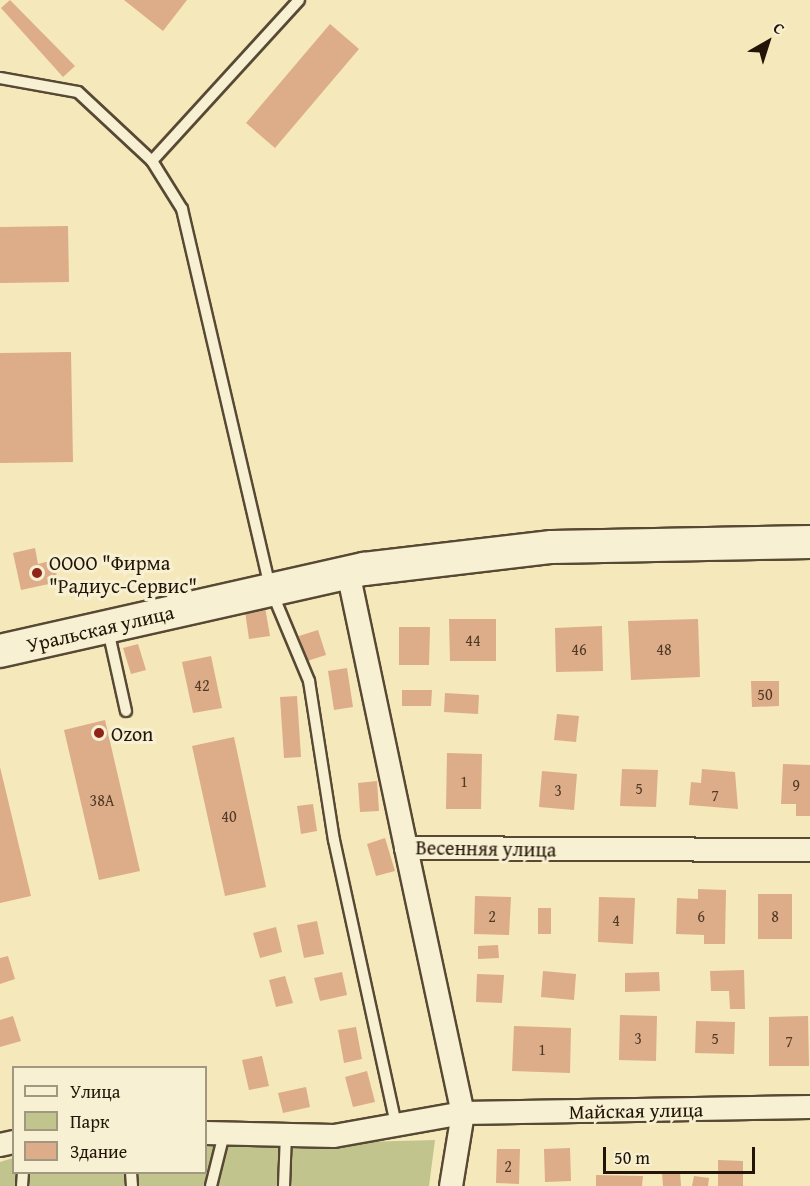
<!DOCTYPE html>
<html>
<head>
<meta charset="utf-8">
<style>
  body { margin:0 }
  #map { position:relative; width:810px; height:1186px; overflow:hidden; background:#f5e8bb; font-family:"Gentium Book Plus",serif }
  div>[style] { position:absolute }
  .green>* { inset:0; background:#c1c48d }
  .building>* { inset:0; background:#ddac88 }
  .roads { filter:drop-shadow(2px 0 #574933) drop-shadow(-2px 0 #574933) drop-shadow(0 2px #574933) drop-shadow(0 -2px #574933) }
  .lane>* { height:10px; margin:-5px; padding:0 5px; transform-origin:5px; border-radius:5px; background:#f8f0d3 }
  .street>* { height:22px; margin:-11px; padding:0 11px; transform-origin:11px; border-radius:11px; background:#f8f0d3 }
  .secondary>* { height:32px; margin:-16px; padding:0 16px; transform-origin:16px; border-radius:16px; background:#f8f0d3 }
  .dots>* { width:16px; height:16px; translate:-50% -50%; box-sizing:border-box; border:3px solid #f8f0d3; border-radius:50% }
  span { translate:-50% -50%; white-space:nowrap; text-align:center; line-height:1.15; -webkit-text-stroke:6px #f8f0d3; paint-order:stroke }
  .number-label { font-size:16px; color:#513a26 }
  .number-label span { -webkit-text-stroke-width:0 }
  .poi-label { font-size:20px; color:#221406 }
  .left { translate:0 -50%; text-align:left }
  .street-label { font-size:20px; color:#221406 }
  .legend { position:absolute; left:12px; top:1066px; width:195px; height:108px; box-sizing:border-box; background:#f8f0d3; border:2px solid #a29881; margin:0; padding:8px 10px; list-style:none; font-size:18px; color:#221406 }
  .legend li { display:flex; align-items:center; gap:12px; height:30px }
  .legend b { width:30px; border:2px solid #a29881 }
  .north { position:absolute; left:738px; top:12px; width:60px; height:60px; -webkit-text-stroke:4px #f8f0d3; paint-order:stroke; rotate:39deg; font-size:16px; font-weight:700; line-height:24px; text-align:center; color:#221406 }
  .north::after { content:''; display:block; margin:auto; width:21px; height:27px; background:#221406; clip-path:polygon(50% 0,100% 100%,50% 72%,0 100%) }
  .scale { position:absolute; left:603px; top:1147px; width:152px; height:27px; box-sizing:border-box; border:3px solid #221406; border-top:0; padding-left:8px; font-size:18px; line-height:21px; white-space:nowrap; color:#221406; -webkit-text-stroke:4px #f8f0d3; paint-order:stroke }
</style>
</head>
<body>
<div id="map">
  <div class="green">
    <div style="clip-path:polygon(206px 1138px,250px 1145px,435px 1140px,429px 1186px,0 1186px,0 1162px,13px 1158px,14px 1172px,206px 1172px)"></div>
  </div>
  <div class="building">
    <div style="clip-path:polygon(10px 0,75px 66px,63px 77px,1px 8px)"></div>
    <div style="clip-path:polygon(124px 0,187px 0,163px 31px)"></div>
    <div style="clip-path:polygon(330px 24px,359px 49px,275px 148px,246px 123px)"></div>
    <div style="clip-path:polygon(68px 226px,69px 282px,0 283px,0 227px)"></div>
    <div style="clip-path:polygon(71px 352px,73px 462px,0 463px,0 353px)"></div>
    <div style="clip-path:polygon(35px 548px,38px 564px,54px 560px,58px 582px,21px 590px,13px 553px)"></div>
    <div style="clip-path:polygon(264px 601px,270px 636px,249px 639px,244px 604px)"></div>
    <div style="clip-path:polygon(449px 619px,496px 619px,496px 661px,450px 661px)"></div>
    <div style="clip-path:polygon(698px 619px,700px 677px,631px 680px,628px 621px)"></div>
    <div style="clip-path:polygon(602px 626px,603px 671px,556px 672px,555px 628px)"></div>
    <div style="clip-path:polygon(399px 627px,430px 627px,429px 665px,399px 665px)"></div>
    <div style="clip-path:polygon(318px 630px,326px 655px,307px 661px,299px 636px)"></div>
    <div style="clip-path:polygon(138px 644px,146px 670px,131px 674px,123px 648px)"></div>
    <div style="clip-path:polygon(211px 656px,222px 708px,193px 713px,182px 662px)"></div>
    <div style="clip-path:polygon(347px 668px,353px 707px,334px 710px,328px 671px)"></div>
    <div style="clip-path:polygon(751px 681px,779px 681px,779px 706px,752px 707px)"></div>
    <div style="clip-path:polygon(402px 690px,432px 690px,431px 706px,402px 706px)"></div>
    <div style="clip-path:polygon(445px 693px,479px 695px,478px 714px,444px 712px)"></div>
    <div style="clip-path:polygon(297px 696px,301px 757px,284px 758px,280px 697px)"></div>
    <div style="clip-path:polygon(557px 714px,579px 716px,576px 742px,554px 740px)"></div>
    <div style="clip-path:polygon(105px 720px,140px 871px,99px 880px,64px 730px)"></div>
    <div style="clip-path:polygon(234px 737px,266px 887px,225px 896px,192px 746px)"></div>
    <div style="clip-path:polygon(447px 753px,482px 754px,481px 809px,446px 809px)"></div>
    <div style="clip-path:polygon(783px 764px,810px 765px,810px 816px,796px 816px,796px 804px,781px 804px)"></div>
    <div style="clip-path:polygon(0 767px,31px 896px,0 903px)"></div>
    <div style="clip-path:polygon(622px 769px,658px 770px,656px 807px,620px 806px)"></div>
    <div style="clip-path:polygon(702px 769px,735px 772px,738px 809px,689px 805px,691px 782px,701px 783px)"></div>
    <div style="clip-path:polygon(542px 771px,577px 774px,574px 810px,539px 807px)"></div>
    <div style="clip-path:polygon(377px 781px,379px 811px,360px 812px,358px 783px)"></div>
    <div style="clip-path:polygon(313px 804px,317px 831px,301px 834px,297px 806px)"></div>
    <div style="clip-path:polygon(385px 838px,395px 871px,376px 876px,367px 844px)"></div>
    <div style="clip-path:polygon(698px 889px,726px 890px,725px 944px,704px 944px,704px 935px,676px 934px,677px 898px,698px 899px)"></div>
    <div style="clip-path:polygon(758px 894px,792px 894px,792px 939px,758px 939px)"></div>
    <div style="clip-path:polygon(475px 896px,511px 897px,509px 935px,474px 934px)"></div>
    <div style="clip-path:polygon(599px 897px,635px 898px,633px 944px,598px 942px)"></div>
    <div style="clip-path:polygon(538px 908px,551px 908px,551px 934px,538px 934px)"></div>
    <div style="clip-path:polygon(317px 921px,324px 954px,304px 958px,297px 925px)"></div>
    <div style="clip-path:polygon(276px 927px,282px 952px,260px 958px,253px 933px)"></div>
    <div style="clip-path:polygon(498px 945px,499px 958px,478px 959px,478px 946px)"></div>
    <div style="clip-path:polygon(8px 956px,15px 979px,0 984px,0 958px)"></div>
    <div style="clip-path:polygon(744px 970px,745px 1009px,730px 1009px,729px 991px,711px 991px,710px 971px)"></div>
    <div style="clip-path:polygon(543px 971px,576px 974px,574px 1000px,541px 997px)"></div>
    <div style="clip-path:polygon(342px 972px,347px 995px,320px 1001px,314px 978px)"></div>
    <div style="clip-path:polygon(659px 972px,660px 991px,625px 992px,625px 973px)"></div>
    <div style="clip-path:polygon(477px 974px,504px 975px,502px 1003px,476px 1002px)"></div>
    <div style="clip-path:polygon(285px 976px,293px 1003px,276px 1007px,269px 980px)"></div>
    <div style="clip-path:polygon(620px 1015px,657px 1016px,656px 1061px,619px 1060px)"></div>
    <div style="clip-path:polygon(13px 1016px,21px 1041px,0 1047px,0 1020px)"></div>
    <div style="clip-path:polygon(808px 1016px,809px 1066px,769px 1066px,769px 1017px)"></div>
    <div style="clip-path:polygon(696px 1021px,735px 1022px,734px 1054px,695px 1053px)"></div>
    <div style="clip-path:polygon(514px 1026px,571px 1028px,570px 1073px,512px 1071px)"></div>
    <div style="clip-path:polygon(356px 1027px,362px 1059px,344px 1063px,338px 1030px)"></div>
    <div style="clip-path:polygon(262px 1056px,269px 1086px,249px 1090px,242px 1060px)"></div>
    <div style="clip-path:polygon(367px 1071px,375px 1102px,353px 1107px,345px 1077px)"></div>
    <div style="clip-path:polygon(306px 1087px,310px 1107px,283px 1113px,278px 1093px)"></div>
    <div style="clip-path:polygon(570px 1148px,571px 1181px,545px 1182px,544px 1149px)"></div>
    <div style="clip-path:polygon(497px 1149px,520px 1149px,519px 1184px,496px 1183px)"></div>
    <div style="clip-path:polygon(718px 1160px,743px 1161px,743px 1186px,718px 1186px)"></div>
    <div style="clip-path:polygon(680px 1171px,681px 1186px,663px 1186px,662px 1172px)"></div>
    <div style="clip-path:polygon(596px 1175px,643px 1176px,642px 1186px,596px 1186px)"></div>
    <div style="clip-path:polygon(694px 1176px,709px 1178px,708px 1186px,692px 1186px)"></div>
  </div>
  <div class="roads">
    <div class="lane">
      <div style="left:0;top:78px;width:79px;rotate:10.2deg"></div>
      <div style="left:78px;top:92px;width:101px;rotate:43deg"></div>
      <div style="left:152px;top:161px;width:57px;rotate:58deg"></div>
      <div style="left:182px;top:209px;width:391px;rotate:76.9deg"></div>
      <div style="left:271px;top:590px;width:99px;rotate:67.3deg"></div>
      <div style="left:309px;top:681px;width:161px;rotate:81.1deg"></div>
      <div style="left:334px;top:840px;width:292px;rotate:77.7deg"></div>
      <div style="left:152px;top:161px;width:218px;rotate:-47.6deg"></div>
      <div style="left:108px;top:630px;width:83px;rotate:77.5deg"></div>
      <div style="left:131px;top:1172px;width:14px;rotate:86deg"></div>
      <div style="left:22px;top:1186px;width:14px;rotate:-86deg"></div>
      <div style="left:211px;top:1186px;width:54px;rotate:-76deg"></div>
      <div style="left:284px;top:1186px;width:51px;rotate:-87.8deg"></div>
    </div>
    <div class="street">
      <div style="left:348px;top:572px;width:282px;rotate:78.1deg"></div>
      <div style="left:406px;top:848px;width:404px;rotate:0.3deg"></div>
      <div style="left:406px;top:848px;width:271px;rotate:77.9deg"></div>
      <div style="left:463px;top:1113px;width:74px;rotate:99.3deg"></div>
      <div style="left:206px;top:1133px;width:128px;rotate:1.3deg"></div>
      <div style="left:334px;top:1136px;width:131px;rotate:-10.1deg"></div>
      <div style="left:463px;top:1113px;width:347px;rotate:-1deg"></div>
      <div style="left:0;top:1145px;width:14px;rotate:-12deg"></div>
    </div>
    <div class="secondary">
      <div style="left:0;top:651px;width:373px;rotate:-12.7deg"></div>
      <div style="left:364px;top:569px;width:189px;rotate:-6.7deg"></div>
      <div style="left:552px;top:547px;width:258px;rotate:-1.1deg"></div>
    </div>
  </div>
  <div class="dots">
    <div style="left:37px;top:573px;background:#8f2418"></div>
    <div style="left:99px;top:733px;background:#8f2418"></div>
  </div>
  <div class="number-label">
    <span style="left:473px;top:640px">44</span>
    <span style="left:579px;top:649px">46</span>
    <span style="left:664px;top:649px">48</span>
    <span style="left:202px;top:685px">42</span>
    <span style="left:765px;top:694px">50</span>
    <span style="left:464px;top:781px">1</span>
    <span style="left:796px;top:785px">9</span>
    <span style="left:639px;top:788px">5</span>
    <span style="left:558px;top:790px">3</span>
    <span style="left:715px;top:795px">7</span>
    <span style="left:102px;top:800px">38А</span>
    <span style="left:229px;top:816px">40</span>
    <span style="left:492px;top:916px">2</span>
    <span style="left:701px;top:916px">6</span>
    <span style="left:775px;top:916px">8</span>
    <span style="left:616px;top:920px">4</span>
    <span style="left:638px;top:1038px">3</span>
    <span style="left:715px;top:1038px">5</span>
    <span style="left:789px;top:1041px">7</span>
    <span style="left:542px;top:1049px">1</span>
    <span style="left:508px;top:1166px">2</span>
  </div>
  <div class="poi-label">
    <span class="left" style="left:49px;top:574px">ОООО "Фирма<br>"Радиус-Сервис"</span>
    <span class="left" style="left:111px;top:733px">Ozon</span>
  </div>
  <div class="street-label">
    <span style="left:100px;top:628px;rotate:-13deg">Уральская улица</span>
    <span style="left:486px;top:848px;rotate:1deg">Весенняя улица</span>
    <span style="left:636px;top:1110px;rotate:-1deg">Майская улица</span>
  </div>
  <ul class="legend">
  <li><b style="height:8px;background:#f8f0d3"></b>Улица</li>
  <li><b style="height:16px;background:#c1c48d"></b>Парк</li>
  <li><b style="height:16px;background:#ddac88"></b>Здание</li>
  </ul>
  <div class="north">С</div>
  <div class="scale">50 m</div>
</div>
</body>
</html>
